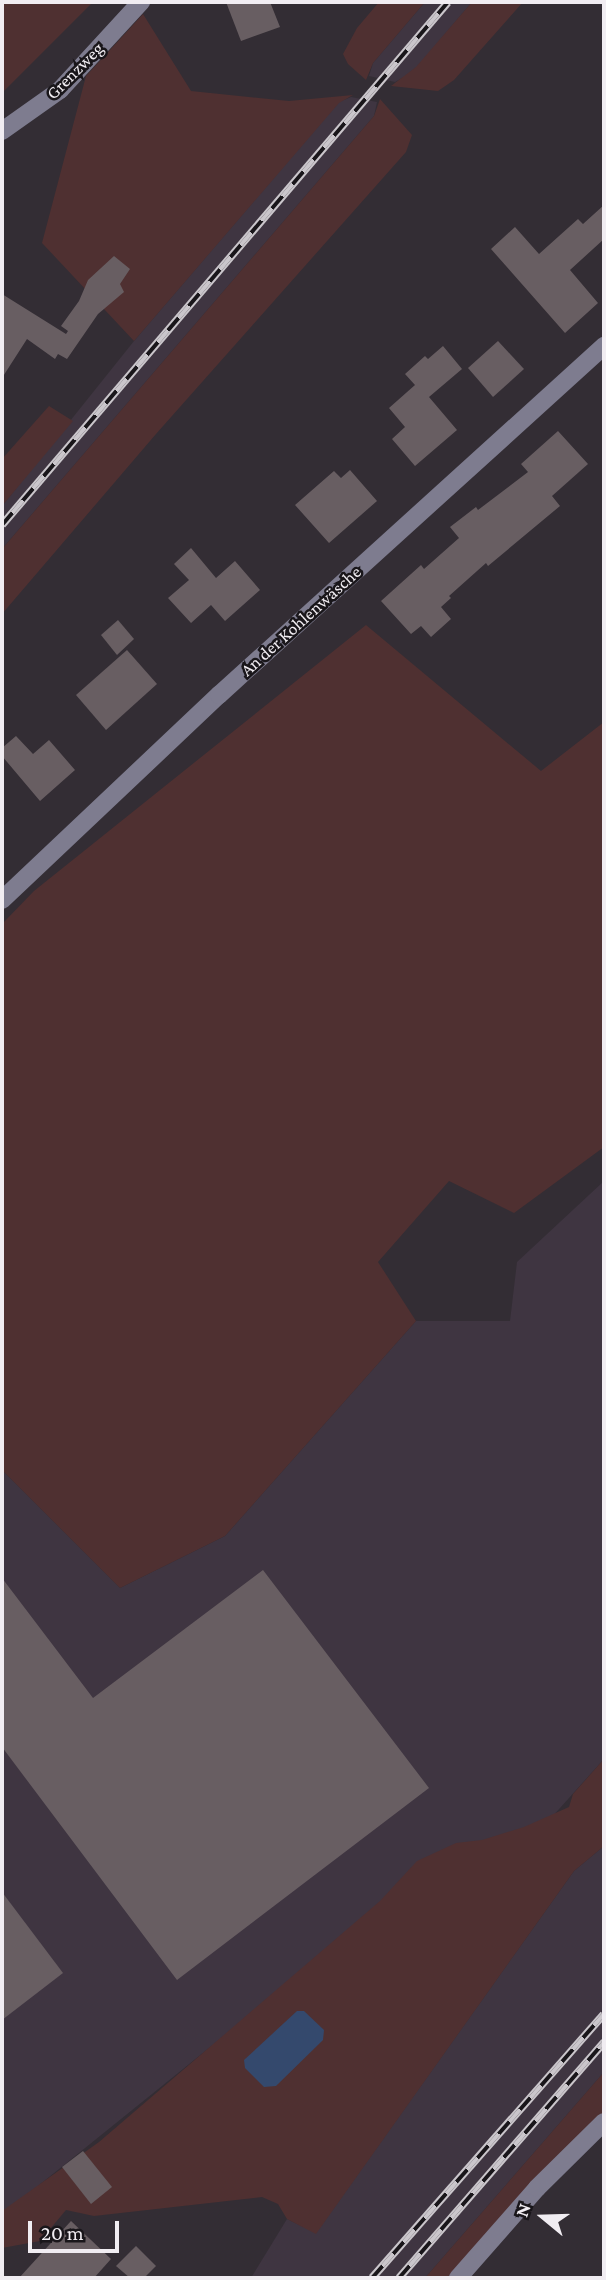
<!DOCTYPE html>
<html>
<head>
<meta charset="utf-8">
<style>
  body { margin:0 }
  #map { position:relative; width:606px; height:2280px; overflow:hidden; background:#332d34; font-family:"Crimson Pro",serif }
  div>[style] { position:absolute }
  .built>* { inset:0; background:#3f3541 }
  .green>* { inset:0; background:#4f3031 }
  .water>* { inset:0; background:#34496d }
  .building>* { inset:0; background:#685e62 }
  .minor>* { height:18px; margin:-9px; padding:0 9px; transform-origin:9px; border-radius:9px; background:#7e7c8f }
  .rail>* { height:8px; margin-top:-4px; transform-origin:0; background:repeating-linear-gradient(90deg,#19161a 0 16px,#cac6cb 0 32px); box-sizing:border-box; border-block:2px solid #cac6cb }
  span { translate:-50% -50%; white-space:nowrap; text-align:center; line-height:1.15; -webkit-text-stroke:5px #19161a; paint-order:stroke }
  .street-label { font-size:18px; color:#f1edf2 }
  .frame { position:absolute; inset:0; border:4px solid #f1edf2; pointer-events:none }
  .north { position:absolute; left:508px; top:2182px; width:70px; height:70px; -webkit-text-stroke:5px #19161a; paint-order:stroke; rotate:289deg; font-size:19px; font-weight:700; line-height:28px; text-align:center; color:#f1edf2 }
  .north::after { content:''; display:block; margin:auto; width:24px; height:32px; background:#f1edf2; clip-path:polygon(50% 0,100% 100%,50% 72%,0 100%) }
  .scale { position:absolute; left:28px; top:2221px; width:91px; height:32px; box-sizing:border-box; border:4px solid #f1edf2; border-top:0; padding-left:9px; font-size:21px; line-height:24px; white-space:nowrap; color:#f1edf2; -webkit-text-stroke:5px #19161a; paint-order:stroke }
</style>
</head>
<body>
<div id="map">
  <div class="built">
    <div style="clip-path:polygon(425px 2px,472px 2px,417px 67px,404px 77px,395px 82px,369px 76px,373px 63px)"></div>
    <div style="clip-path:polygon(351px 97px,377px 102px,374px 116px,2px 549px,2px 506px,134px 341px,339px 102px)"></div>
    <div style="clip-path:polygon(604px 1181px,604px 1759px,525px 1847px,338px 1944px,2px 2215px,2px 1470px,120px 1588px,225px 1536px,416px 1321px,510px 1321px,517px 1262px)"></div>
    <div style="clip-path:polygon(604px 1846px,604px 2072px,425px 2278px,251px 2278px,287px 2219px,316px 2233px,574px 1871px)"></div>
  </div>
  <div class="green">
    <div style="clip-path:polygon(2px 2px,93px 2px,2px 93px)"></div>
    <div style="clip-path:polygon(379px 2px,425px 2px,373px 63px,366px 80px,348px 64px,343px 54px,357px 28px)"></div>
    <div style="clip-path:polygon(472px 2px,523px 2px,454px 80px,438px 91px,391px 86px,416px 67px)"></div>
    <div style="clip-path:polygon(143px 14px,191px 91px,289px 101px,353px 95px,339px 103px,134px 341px,42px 243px,86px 76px)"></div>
    <div style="clip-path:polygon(380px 99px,412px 135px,406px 152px,156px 434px,2px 614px,2px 549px,374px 116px)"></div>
    <div style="clip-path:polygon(49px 406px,73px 421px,2px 506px,2px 459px)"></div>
    <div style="clip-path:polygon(366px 625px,541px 771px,604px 722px,604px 1147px,514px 1213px,449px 1181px,378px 1262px,416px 1321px,225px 1536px,120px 1588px,2px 1470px,2px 924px,34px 891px)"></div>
    <div style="clip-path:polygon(604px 1759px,604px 1846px,574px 1871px,316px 2234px,287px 2219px,278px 2204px,262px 2197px,94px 2216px,66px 2210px,40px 2241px,2px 2248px,2px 2211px,99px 2142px,380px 1901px,417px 1861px,456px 1843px,482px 1840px,524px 1827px,569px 1807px,573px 1794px)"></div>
    <div style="clip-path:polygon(604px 2072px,604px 2113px,574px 2140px,447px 2278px,425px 2278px)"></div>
  </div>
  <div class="water">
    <div style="clip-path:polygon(297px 2011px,304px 2011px,324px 2030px,323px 2040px,276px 2086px,264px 2087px,245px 2068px,244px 2060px)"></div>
  </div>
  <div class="building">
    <div style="clip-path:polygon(226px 2px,270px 2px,280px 27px,241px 41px)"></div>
    <div style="clip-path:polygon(604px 205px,604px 239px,570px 270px,598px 303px,565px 333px,491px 249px,515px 227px,539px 254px,578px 219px,583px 224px)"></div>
    <div style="clip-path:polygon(114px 256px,130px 269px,120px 284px,124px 292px,98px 314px,67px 359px,58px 354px,55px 359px,27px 339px,2px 378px,2px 294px,66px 334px,68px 331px,61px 326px,79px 301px,88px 280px)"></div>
    <div style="clip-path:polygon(498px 341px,524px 369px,493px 397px,468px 368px)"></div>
    <div style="clip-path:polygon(443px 346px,462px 369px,429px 397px,457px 430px,415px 466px,392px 439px,405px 427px,389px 408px,415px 385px,405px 374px,425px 356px,428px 359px)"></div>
    <div style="clip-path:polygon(558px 431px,588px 464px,552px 496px,560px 506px,488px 566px,486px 563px,449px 596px,451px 598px,441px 607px,451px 619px,431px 637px,421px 626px,411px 634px,381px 601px,421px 565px,424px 569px,459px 538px,450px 527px,476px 507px,478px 510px,528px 472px,521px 464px)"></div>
    <div style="clip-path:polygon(350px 470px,377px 501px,329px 543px,295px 505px,334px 471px,341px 478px)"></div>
    <div style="clip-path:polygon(191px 548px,216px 578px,235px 561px,260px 590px,225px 621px,211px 605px,191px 623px,168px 598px,189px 580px,174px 564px)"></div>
    <div style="clip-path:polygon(118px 620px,134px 639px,117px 655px,101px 635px)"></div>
    <div style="clip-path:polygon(127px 650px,157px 684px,106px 730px,76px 695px)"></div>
    <div style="clip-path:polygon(16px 736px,33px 754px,49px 740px,75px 770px,40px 801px,2px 756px,2px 748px)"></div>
    <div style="clip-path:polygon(263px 1570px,429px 1788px,177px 1980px,2px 1747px,2px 1578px,93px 1698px)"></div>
    <div style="clip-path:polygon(2px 1892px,63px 1973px,2px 2020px)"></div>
    <div style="clip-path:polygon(83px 2151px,112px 2187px,91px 2204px,62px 2167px)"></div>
    <div style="clip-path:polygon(71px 2221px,111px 2259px,94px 2278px,19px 2278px)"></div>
    <div style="clip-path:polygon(136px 2246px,156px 2266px,144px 2278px,130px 2278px,116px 2266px)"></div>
  </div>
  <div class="minor">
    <div style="left:2px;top:131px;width:71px;rotate:-35.3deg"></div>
    <div style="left:60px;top:90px;width:120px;rotate:-47.4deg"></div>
    <div style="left:2px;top:900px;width:299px;rotate:-43.4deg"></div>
    <div style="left:219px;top:695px;width:520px;rotate:-42.19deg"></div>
    <div style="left:458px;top:2278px;width:120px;rotate:-48.7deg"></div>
    <div style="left:537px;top:2188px;width:94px;rotate:-44.6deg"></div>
  </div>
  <div class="rail">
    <div style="left:2px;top:525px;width:687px;rotate:-49.54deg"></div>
    <div style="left:372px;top:2278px;width:351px;rotate:-48.7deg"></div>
    <div style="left:399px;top:2278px;width:313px;rotate:-49deg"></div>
  </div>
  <div class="street-label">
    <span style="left:75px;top:71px;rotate:-45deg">Grenzweg</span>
    <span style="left:301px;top:621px;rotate:-42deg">An der Kohlenwäsche</span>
  </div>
  <div class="frame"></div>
  <div class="north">N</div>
  <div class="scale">20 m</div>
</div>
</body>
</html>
